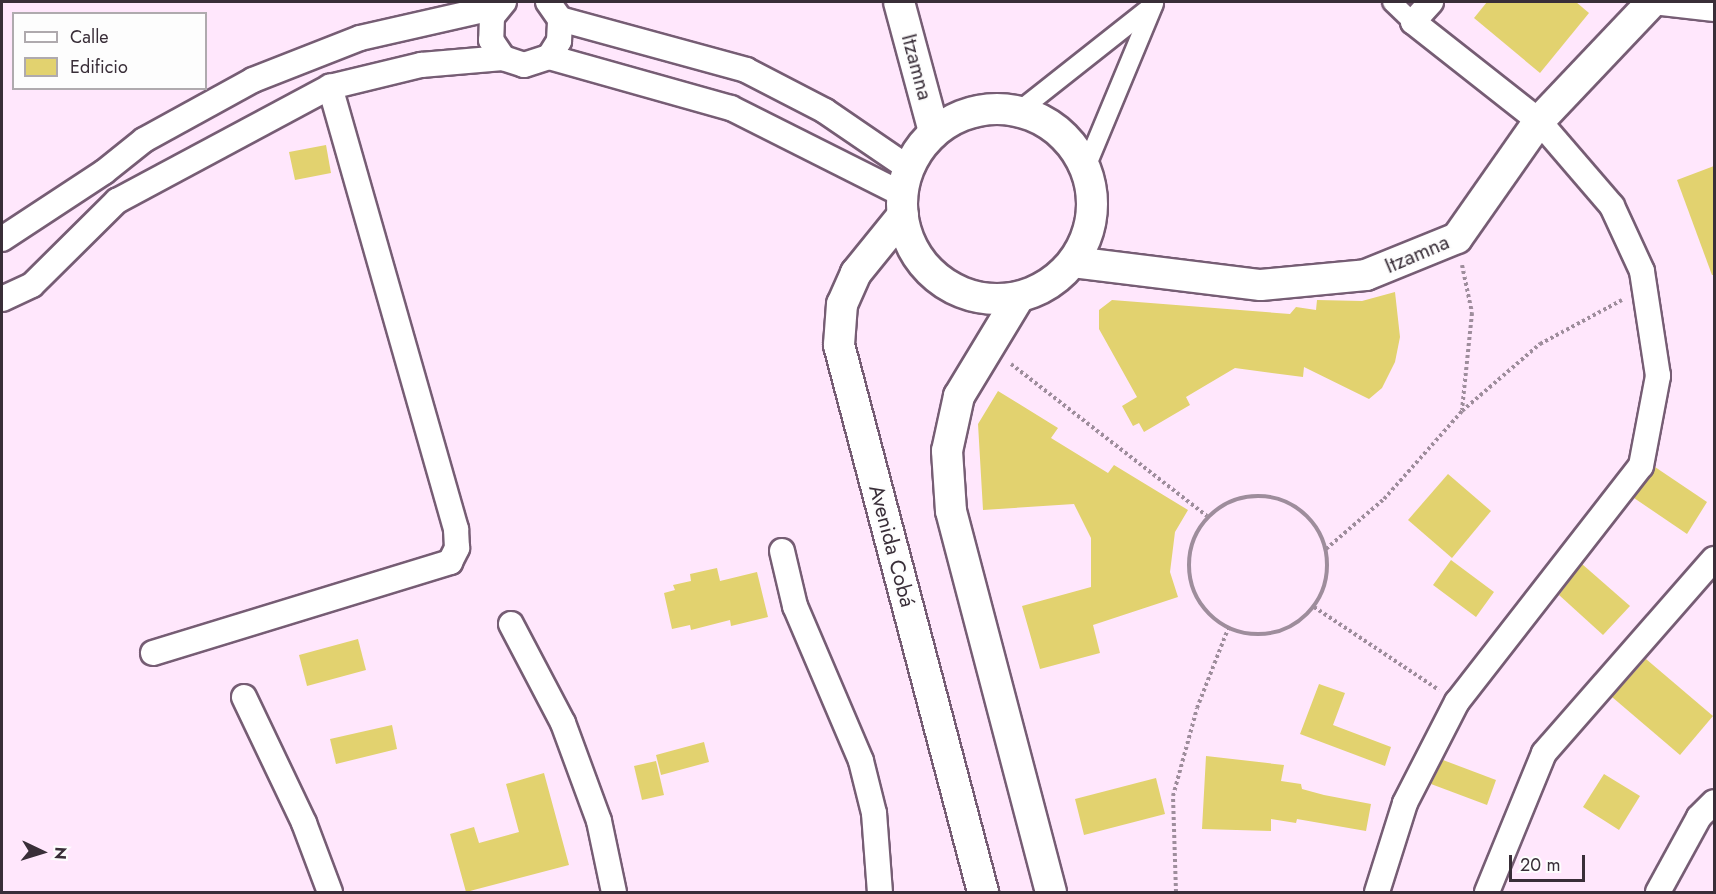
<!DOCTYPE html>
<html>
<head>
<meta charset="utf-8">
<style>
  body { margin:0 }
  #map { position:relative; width:1716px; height:894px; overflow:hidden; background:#ffe7fc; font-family:Jost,sans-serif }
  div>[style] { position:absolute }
  .building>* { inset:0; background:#e2d26f }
  .path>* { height:4px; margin-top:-2px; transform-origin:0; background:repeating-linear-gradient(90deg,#9e8d9c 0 3px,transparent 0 6px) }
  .path>.ring { margin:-2px; padding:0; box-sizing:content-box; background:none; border:4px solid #9e8d9c; border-radius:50% }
  .roads { filter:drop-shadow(2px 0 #765d74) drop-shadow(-2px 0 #765d74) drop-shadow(0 2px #765d74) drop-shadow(0 -2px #765d74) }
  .pedestrian>* { height:18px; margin:-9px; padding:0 9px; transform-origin:9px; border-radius:9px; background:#fff }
  .minor>* { height:24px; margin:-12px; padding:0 12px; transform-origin:12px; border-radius:12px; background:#fff }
  .tertiary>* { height:30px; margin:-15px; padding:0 15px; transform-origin:15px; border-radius:15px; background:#fff }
  .tertiary>.ring { margin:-15px; padding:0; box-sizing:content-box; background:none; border:30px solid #fff; border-radius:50% }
  span { translate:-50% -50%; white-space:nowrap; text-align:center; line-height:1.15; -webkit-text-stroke:4.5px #fdfdfd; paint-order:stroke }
  .street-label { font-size:21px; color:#392e38 }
  .frame { position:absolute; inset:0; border:3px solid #392e38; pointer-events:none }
  .legend { position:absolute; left:12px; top:12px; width:195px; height:78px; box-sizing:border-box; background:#fdfdfd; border:2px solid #afaaae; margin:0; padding:8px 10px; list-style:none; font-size:18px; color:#392e38 }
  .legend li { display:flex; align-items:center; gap:12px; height:30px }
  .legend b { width:30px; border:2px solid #afaaae }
  .north { position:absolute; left:12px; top:822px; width:60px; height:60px; -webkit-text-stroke:4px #fdfdfd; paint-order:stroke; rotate:94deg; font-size:16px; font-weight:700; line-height:24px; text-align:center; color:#392e38 }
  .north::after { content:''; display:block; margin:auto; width:21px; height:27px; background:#392e38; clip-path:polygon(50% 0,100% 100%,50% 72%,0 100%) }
  .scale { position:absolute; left:1509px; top:855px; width:76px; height:27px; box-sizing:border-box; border:3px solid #392e38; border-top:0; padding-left:8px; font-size:18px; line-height:21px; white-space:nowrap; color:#392e38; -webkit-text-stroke:4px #fdfdfd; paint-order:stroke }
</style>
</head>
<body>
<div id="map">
  <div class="building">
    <div style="clip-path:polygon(1487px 2px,1576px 2px,1589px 13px,1540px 73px,1474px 18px)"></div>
    <div style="clip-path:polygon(326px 145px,331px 173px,295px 180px,289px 152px)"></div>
    <div style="clip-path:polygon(1714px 166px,1714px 275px,1712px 275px,1677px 180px)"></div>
    <div style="clip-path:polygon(1395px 292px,1400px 337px,1395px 362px,1382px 388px,1369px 399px,1304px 367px,1303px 377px,1235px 368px,1186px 397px,1190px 405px,1144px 432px,1139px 423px,1133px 426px,1122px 406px,1137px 397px,1099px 329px,1099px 310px,1112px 300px,1290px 314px,1296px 307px,1316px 310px,1317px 300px,1362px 301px)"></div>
    <div style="clip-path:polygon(998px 391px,1058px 428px,1051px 438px,1108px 473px,1114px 465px,1188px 510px,1175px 532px,1170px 572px,1178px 597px,1093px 625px,1100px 653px,1040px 669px,1022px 606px,1091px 587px,1091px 538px,1074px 504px,983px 510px,978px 424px)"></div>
    <div style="clip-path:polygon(1655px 467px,1707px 502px,1687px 534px,1634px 498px)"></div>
    <div style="clip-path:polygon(1448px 474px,1491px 511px,1452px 558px,1408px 520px)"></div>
    <div style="clip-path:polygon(1451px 560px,1494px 592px,1476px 617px,1433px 585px)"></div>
    <div style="clip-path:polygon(1582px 564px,1630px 606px,1603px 635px,1559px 595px)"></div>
    <div style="clip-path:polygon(717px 568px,720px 581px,757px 572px,768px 617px,731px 626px,730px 620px,691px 630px,690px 625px,672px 629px,664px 593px,675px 590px,673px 585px,691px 581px,690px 574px)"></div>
    <div style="clip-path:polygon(358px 639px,366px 670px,307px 686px,299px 655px)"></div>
    <div style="clip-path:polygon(1646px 659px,1713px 716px,1680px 755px,1612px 697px)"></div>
    <div style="clip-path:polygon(1319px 684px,1345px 693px,1333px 725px,1391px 747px,1385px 766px,1300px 734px)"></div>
    <div style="clip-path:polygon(392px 725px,397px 749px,336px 764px,330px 739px)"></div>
    <div style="clip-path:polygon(704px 742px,709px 762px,661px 775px,656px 755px)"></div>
    <div style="clip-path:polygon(1206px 756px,1284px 765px,1281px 781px,1301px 784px,1302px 789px,1324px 795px,1371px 804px,1366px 831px,1297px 819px,1296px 823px,1271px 819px,1271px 831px,1202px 829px)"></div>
    <div style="clip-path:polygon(1443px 760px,1496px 780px,1487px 805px,1431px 784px)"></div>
    <div style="clip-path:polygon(656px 761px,664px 795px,642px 800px,634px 766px)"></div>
    <div style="clip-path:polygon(544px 773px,569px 865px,466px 892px,450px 834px,474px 827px,479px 843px,519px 832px,506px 784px)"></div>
    <div style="clip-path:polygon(1604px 774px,1640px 796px,1619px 830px,1583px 807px)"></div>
    <div style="clip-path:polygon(1156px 778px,1165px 814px,1084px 835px,1075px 799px)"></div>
  </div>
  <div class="path">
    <div style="left:1462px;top:265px;width:49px;rotate:78.2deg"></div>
    <div style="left:1472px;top:313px;width:97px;rotate:95.9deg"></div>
    <div style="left:1011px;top:364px;width:248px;rotate:37.8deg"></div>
    <div class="ring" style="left:1189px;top:496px;width:134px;height:134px"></div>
    <div style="left:1326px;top:549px;width:77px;rotate:-40.8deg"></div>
    <div style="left:1384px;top:499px;width:118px;rotate:-48.4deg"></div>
    <div style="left:1462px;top:411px;width:103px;rotate:-40.7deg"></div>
    <div style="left:1540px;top:344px;width:93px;rotate:-28.2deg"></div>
    <div style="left:1314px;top:607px;width:150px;rotate:33.6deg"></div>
    <div style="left:1176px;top:892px;width:96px;rotate:-91.8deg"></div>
    <div style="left:1173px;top:796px;width:91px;rotate:-74.7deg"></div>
    <div style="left:1197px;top:708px;width:85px;rotate:-68.6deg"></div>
  </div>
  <div class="roads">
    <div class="pedestrian">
      <div style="left:1392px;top:2px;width:29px;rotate:44deg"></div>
      <div style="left:1019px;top:111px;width:171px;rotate:-38.3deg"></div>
      <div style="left:1086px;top:167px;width:177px;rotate:-67.4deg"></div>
    </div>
    <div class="minor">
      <div style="left:504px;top:2px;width:19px;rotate:129deg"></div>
      <div style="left:492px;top:17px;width:23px;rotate:92deg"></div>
      <div style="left:491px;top:40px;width:22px;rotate:56deg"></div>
      <div style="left:503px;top:58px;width:22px;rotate:18deg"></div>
      <div style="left:524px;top:65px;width:26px;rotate:-18deg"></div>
      <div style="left:549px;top:57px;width:19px;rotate:-58deg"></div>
      <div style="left:559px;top:41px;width:22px;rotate:-87deg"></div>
      <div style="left:560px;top:19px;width:21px;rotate:-125deg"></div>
      <div style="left:1652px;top:2px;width:62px;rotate:6.4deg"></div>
      <div style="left:560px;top:19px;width:193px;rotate:15.3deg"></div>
      <div style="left:746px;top:70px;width:89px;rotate:27.4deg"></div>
      <div style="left:825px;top:111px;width:103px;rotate:34.3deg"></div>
      <div style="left:549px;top:57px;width:189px;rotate:15.7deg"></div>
      <div style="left:731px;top:108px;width:191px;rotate:26.7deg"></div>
      <div style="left:2px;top:239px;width:122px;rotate:-33.3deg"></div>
      <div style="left:104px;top:172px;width:51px;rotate:-38.7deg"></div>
      <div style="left:144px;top:140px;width:124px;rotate:-28.8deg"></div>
      <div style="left:253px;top:80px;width:115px;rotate:-21.4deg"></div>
      <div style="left:360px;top:38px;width:140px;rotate:-12.8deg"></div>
      <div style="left:2px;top:299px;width:33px;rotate:-25deg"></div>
      <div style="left:32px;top:285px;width:120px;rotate:-44.7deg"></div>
      <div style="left:117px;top:201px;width:242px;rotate:-28.2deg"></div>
      <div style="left:330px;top:87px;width:94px;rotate:-13.6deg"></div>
      <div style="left:421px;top:65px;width:82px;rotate:-4.9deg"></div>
      <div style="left:782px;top:551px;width:57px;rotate:76.7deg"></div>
      <div style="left:795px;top:606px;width:168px;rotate:66.9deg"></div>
      <div style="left:861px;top:761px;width:54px;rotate:76deg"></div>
      <div style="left:874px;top:813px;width:79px;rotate:85.7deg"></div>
      <div style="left:511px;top:624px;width:112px;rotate:62.3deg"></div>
      <div style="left:563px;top:723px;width:104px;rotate:69.8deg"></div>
      <div style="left:599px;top:821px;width:73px;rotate:78.1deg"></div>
      <div style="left:153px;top:653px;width:311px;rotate:-17deg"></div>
      <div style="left:450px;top:562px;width:16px;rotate:-63deg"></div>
      <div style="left:457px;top:548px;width:19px;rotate:-93deg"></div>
      <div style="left:456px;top:529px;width:460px;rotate:-105.9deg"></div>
      <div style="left:244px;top:697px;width:140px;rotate:64.5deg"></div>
      <div style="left:304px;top:823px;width:74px;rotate:69.4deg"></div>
      <div style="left:1377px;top:892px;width:93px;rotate:-72.5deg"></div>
      <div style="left:1405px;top:803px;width:114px;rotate:-62.8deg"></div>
      <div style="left:1457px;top:702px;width:299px;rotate:-52.1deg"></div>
      <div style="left:1641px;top:466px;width:92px;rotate:-79.3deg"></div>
      <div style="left:1658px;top:376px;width:106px;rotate:-98.7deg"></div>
      <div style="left:1642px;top:271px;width:72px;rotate:-114.8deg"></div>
      <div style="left:1612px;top:206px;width:112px;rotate:-130.7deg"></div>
      <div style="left:1539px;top:121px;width:160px;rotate:-141.8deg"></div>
      <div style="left:1413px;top:22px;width:27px;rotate:-48deg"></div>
      <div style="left:1487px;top:892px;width:150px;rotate:-67.7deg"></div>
      <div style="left:1544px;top:753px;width:258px;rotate:-48.8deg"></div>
      <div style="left:1658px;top:892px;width:85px;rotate:-61.3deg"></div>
      <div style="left:1699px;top:817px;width:21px;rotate:-45deg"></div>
    </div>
    <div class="tertiary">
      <div style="left:899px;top:2px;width:135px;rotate:74.9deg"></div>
      <div class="ring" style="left:902px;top:109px;width:160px;height:160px"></div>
      <div style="left:903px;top:215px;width:75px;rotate:129deg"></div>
      <div style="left:856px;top:273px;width:34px;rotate:114deg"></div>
      <div style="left:842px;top:304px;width:41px;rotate:94.2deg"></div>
      <div style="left:839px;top:345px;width:566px;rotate:75.25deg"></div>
      <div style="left:1073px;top:262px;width:189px;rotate:7deg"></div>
      <div style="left:1261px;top:285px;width:105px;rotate:-5.4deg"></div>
      <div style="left:1366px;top:275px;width:98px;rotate:-22.1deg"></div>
      <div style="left:1457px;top:238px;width:143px;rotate:-55deg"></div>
      <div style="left:1539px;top:121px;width:164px;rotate:-46.5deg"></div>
      <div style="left:1019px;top:297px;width:116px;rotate:121.2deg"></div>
      <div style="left:959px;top:396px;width:56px;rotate:102.3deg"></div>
      <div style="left:947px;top:451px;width:60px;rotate:86.2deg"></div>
      <div style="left:951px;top:511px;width:394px;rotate:75.3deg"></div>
    </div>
  </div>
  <div class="street-label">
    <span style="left:917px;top:67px;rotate:75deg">Itzamna</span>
    <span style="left:1417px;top:254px;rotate:-23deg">Itzamna</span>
    <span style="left:892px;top:546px;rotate:75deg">Avenida Cobá</span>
  </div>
  <div class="frame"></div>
  <ul class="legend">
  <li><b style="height:8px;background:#fff"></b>Calle</li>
  <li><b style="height:16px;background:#e2d26f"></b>Edificio</li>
  </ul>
  <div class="north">N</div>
  <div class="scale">20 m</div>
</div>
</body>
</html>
